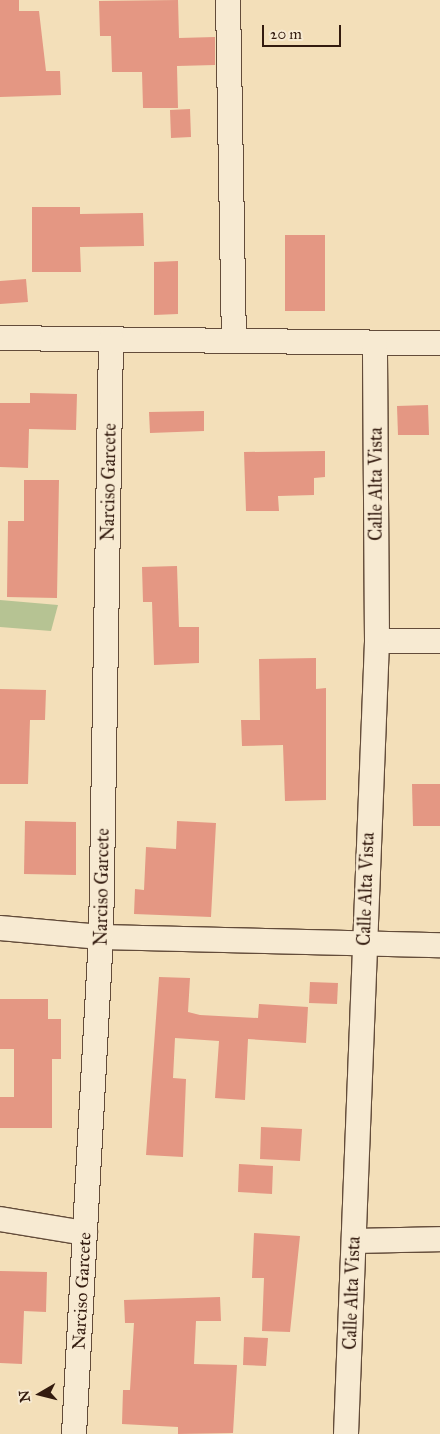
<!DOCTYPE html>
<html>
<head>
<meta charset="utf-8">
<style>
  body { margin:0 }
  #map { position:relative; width:440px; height:1434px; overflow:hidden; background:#f3dfb9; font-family:"IM FELL Great Primer",serif }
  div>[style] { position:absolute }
  .green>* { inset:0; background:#b6c393 }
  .building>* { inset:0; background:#e49783 }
  .roads { filter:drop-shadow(1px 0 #634c3a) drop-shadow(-1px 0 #634c3a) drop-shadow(0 1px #634c3a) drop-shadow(0 -1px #634c3a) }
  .minor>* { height:24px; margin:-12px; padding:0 12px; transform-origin:12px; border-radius:12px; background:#f7ead2 }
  span { translate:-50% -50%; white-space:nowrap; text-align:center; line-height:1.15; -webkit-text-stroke:5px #f7ead2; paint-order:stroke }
  .street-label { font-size:18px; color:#331b0f }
  .north { position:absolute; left:15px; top:1369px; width:50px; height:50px; -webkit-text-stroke:4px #f7ead2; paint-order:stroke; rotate:262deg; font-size:14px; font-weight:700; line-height:20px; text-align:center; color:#331b0f }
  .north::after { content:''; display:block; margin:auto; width:18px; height:22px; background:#331b0f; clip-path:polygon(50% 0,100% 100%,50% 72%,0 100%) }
  .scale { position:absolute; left:262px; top:25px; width:79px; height:22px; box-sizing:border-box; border:2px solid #331b0f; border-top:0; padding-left:6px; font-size:15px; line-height:18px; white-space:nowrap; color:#331b0f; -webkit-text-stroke:4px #f7ead2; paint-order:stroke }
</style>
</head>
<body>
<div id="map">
  <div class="green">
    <div style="clip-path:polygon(0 600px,58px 605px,51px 631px,0 627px)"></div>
  </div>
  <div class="building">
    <div style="clip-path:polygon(0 0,19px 0,19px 11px,39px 11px,46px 71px,60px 71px,61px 95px,0 97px)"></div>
    <div style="clip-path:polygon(178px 0,179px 38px,215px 37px,215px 65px,177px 66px,178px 108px,143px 108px,142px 72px,112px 72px,111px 36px,100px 36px,99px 1px)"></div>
    <div style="clip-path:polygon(190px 109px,191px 137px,171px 138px,170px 110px)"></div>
    <div style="clip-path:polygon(32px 207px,80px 207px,80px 214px,143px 213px,144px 246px,80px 247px,81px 272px,32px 272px)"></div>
    <div style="clip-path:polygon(285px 235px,325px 235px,325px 311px,285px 311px)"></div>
    <div style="clip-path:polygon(178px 261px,178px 314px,154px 315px,154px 262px)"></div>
    <div style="clip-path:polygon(26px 279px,28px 302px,0 304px,0 281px)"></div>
    <div style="clip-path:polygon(30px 393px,77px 394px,76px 430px,29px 429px,28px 468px,0 467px,0 403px,30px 403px)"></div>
    <div style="clip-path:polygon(428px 405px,429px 435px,398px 435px,397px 406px)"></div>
    <div style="clip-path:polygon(204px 411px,204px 431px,150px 433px,149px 412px)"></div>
    <div style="clip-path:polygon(325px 451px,325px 477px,314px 478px,314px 495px,278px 496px,279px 511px,246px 511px,244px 452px)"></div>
    <div style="clip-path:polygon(24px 480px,59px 480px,57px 598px,7px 597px,8px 521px,24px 521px)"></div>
    <div style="clip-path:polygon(177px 566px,179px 627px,199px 627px,199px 663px,154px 665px,152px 602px,143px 602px,142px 567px)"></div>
    <div style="clip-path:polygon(316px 658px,316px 689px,326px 688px,326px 800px,285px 801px,283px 745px,242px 746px,241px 720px,260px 720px,259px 659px)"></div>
    <div style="clip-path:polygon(0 689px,46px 690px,45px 720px,30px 720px,28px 784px,0 784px)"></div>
    <div style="clip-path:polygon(412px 784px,440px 784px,440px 826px,413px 826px)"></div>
    <div style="clip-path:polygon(25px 821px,76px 822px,76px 875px,24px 874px)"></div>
    <div style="clip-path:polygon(177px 821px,216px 823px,211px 917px,134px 914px,135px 889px,144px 890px,146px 847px,176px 849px)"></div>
    <div style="clip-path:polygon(159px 977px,190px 978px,188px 1012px,200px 1015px,258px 1018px,259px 1004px,308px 1007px,306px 1043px,248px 1039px,245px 1100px,215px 1098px,219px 1041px,175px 1038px,173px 1078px,186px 1079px,183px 1157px,146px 1155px)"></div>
    <div style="clip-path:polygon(310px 982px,338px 983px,337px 1004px,309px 1003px)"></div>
    <div style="clip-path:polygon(0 999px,48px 999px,48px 1019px,61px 1019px,61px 1059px,52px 1059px,52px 1128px,0 1128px,0 1097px,14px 1097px,14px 1049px,0 1049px)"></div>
    <div style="clip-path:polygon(261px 1127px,302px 1129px,300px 1161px,260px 1159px)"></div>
    <div style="clip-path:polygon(239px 1164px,273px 1166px,272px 1194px,238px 1192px)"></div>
    <div style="clip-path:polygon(254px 1233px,300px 1236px,290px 1332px,262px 1331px,264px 1278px,252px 1278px)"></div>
    <div style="clip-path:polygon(0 1271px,47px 1272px,46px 1312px,24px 1311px,22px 1364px,0 1363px)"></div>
    <div style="clip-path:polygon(220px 1297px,221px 1321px,196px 1321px,194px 1364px,237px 1365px,233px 1433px,178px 1434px,178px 1427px,122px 1424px,123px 1390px,130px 1390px,134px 1323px,125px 1323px,124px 1300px)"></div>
    <div style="clip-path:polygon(244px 1337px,268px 1338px,266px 1366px,243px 1365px)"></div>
  </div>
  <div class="roads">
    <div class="minor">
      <div style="left:228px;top:0;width:338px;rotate:89deg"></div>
      <div style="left:0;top:338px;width:440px;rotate:0.7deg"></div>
      <div style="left:377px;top:641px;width:63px"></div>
      <div style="left:0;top:928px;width:101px;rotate:5.1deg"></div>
      <div style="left:101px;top:937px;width:339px;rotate:1.4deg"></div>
      <div style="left:0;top:1219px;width:86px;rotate:9.4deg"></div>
      <div style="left:354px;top:1241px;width:86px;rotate:-1.3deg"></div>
      <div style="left:74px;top:1434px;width:498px;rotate:-86.9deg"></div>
      <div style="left:101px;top:937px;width:598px;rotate:-89.04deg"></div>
      <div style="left:346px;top:1434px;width:794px;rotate:-87.76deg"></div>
      <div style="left:377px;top:641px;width:298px;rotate:-90.4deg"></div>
    </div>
  </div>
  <div class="street-label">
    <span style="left:109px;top:482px;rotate:-89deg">Narciso Garcete</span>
    <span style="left:376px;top:484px;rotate:-90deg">Calle Alta Vista</span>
    <span style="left:102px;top:887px;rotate:-89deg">Narciso Garcete</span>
    <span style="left:366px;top:889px;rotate:-88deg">Calle Alta Vista</span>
    <span style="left:82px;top:1291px;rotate:-87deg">Narciso Garcete</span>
    <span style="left:352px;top:1293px;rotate:-88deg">Calle Alta Vista</span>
  </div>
  <div class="north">N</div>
  <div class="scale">20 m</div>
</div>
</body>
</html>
